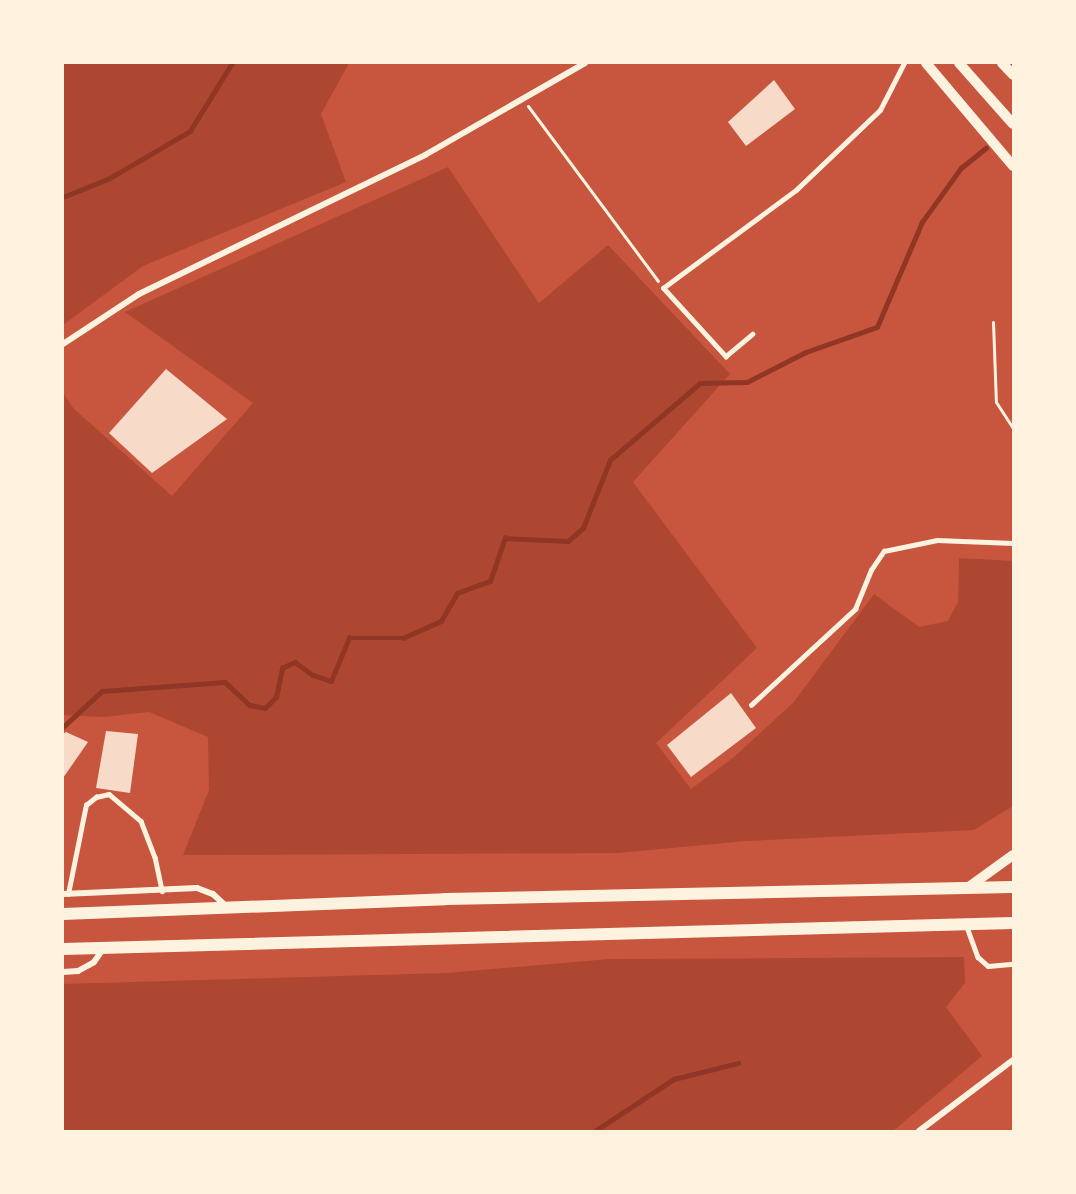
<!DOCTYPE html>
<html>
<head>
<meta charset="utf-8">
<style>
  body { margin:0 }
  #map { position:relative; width:1076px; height:1194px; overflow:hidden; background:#c8553d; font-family:"Open Sans",sans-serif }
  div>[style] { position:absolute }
  .green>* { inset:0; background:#ae4732 }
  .stream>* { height:4.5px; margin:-2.25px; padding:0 2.25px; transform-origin:2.25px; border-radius:2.25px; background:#8f3625 }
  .building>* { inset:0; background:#f7dbc8 }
  .path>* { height:3px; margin:-1.5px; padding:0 1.5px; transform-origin:1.5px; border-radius:1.5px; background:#fff3e0 }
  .service>* { height:4.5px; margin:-2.25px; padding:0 2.25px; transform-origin:2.25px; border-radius:2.25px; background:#fff3e0 }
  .minor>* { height:6px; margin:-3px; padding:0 3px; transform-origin:3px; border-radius:3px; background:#fff3e0 }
  .tertiary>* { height:10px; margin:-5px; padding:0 5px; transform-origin:5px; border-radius:5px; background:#fff3e0 }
  .secondary>* { height:12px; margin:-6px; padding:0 6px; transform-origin:6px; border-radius:6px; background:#fff3e0 }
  span { translate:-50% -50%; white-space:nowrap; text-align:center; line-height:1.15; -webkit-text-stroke:6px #fff3e0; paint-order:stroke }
  .frame { position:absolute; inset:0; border:64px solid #fff3e0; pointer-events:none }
</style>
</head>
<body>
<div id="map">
  <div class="green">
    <div style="clip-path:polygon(63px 63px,349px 63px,321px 114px,346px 182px,143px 266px,63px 325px)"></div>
    <div style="clip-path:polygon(448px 167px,539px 303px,608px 245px,730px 374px,633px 482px,757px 648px,656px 743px,691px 789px,734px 757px,793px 703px,874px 594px,919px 627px,948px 621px,958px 602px,959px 558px,1013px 561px,1013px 806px,974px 830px,746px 841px,618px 853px,183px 855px,209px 790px,208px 737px,149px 712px,103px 717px,63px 715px,63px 393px,74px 409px,172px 496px,253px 403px,125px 312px)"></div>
    <div style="clip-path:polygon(964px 957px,965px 983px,946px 1007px,982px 1056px,893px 1131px,63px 1131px,63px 984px,446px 973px,610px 959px)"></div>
  </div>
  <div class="stream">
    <div style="left:63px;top:197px;width:51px;rotate:-22deg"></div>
    <div style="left:110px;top:178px;width:93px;rotate:-30.4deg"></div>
    <div style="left:190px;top:131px;width:80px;rotate:-58.3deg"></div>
    <div style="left:63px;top:727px;width:53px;rotate:-42.7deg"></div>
    <div style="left:102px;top:691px;width:123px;rotate:-4.2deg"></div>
    <div style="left:225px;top:682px;width:34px;rotate:43deg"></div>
    <div style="left:250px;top:705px;width:15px;rotate:11deg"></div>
    <div style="left:265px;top:708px;width:16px;rotate:-45deg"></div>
    <div style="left:276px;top:697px;width:30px;rotate:-78deg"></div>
    <div style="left:282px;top:668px;width:14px;rotate:-25deg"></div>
    <div style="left:295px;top:662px;width:22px;rotate:36deg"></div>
    <div style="left:313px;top:675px;width:19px;rotate:18deg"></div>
    <div style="left:331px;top:681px;width:47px;rotate:-67.3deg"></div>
    <div style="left:349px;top:638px;width:54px"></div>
    <div style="left:403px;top:638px;width:42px;rotate:-24.1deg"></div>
    <div style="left:441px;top:621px;width:32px;rotate:-60deg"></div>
    <div style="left:457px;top:593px;width:35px;rotate:-20deg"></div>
    <div style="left:490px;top:581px;width:46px;rotate:-70.8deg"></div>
    <div style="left:505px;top:538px;width:63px;rotate:2.7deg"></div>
    <div style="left:568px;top:541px;width:20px;rotate:-41deg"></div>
    <div style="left:583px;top:528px;width:73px;rotate:-68.3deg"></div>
    <div style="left:610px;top:460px;width:118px;rotate:-40.5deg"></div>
    <div style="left:700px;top:383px;width:47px;rotate:-1.2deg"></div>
    <div style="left:747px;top:382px;width:66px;rotate:-27deg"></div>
    <div style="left:806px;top:352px;width:75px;rotate:-19.4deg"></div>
    <div style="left:877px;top:327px;width:114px;rotate:-66.8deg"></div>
    <div style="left:922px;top:222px;width:67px;rotate:-54.2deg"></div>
    <div style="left:961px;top:168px;width:32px;rotate:-39deg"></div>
    <div style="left:595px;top:1131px;width:95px;rotate:-33.4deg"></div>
    <div style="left:674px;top:1079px;width:66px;rotate:-14deg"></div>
  </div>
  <div class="building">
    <div style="clip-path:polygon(774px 80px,795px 109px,746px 146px,728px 122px)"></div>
    <div style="clip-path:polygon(166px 369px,227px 419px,152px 473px,109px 433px)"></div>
    <div style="clip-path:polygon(731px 693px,756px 728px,691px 777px,667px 745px)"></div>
    <div style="clip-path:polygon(106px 731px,138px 734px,130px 793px,96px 788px)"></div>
    <div style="clip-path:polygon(66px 732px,88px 742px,63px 778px,63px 734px)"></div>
  </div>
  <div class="path">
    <div style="left:528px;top:106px;width:218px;rotate:53.4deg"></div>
    <div style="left:993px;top:322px;width:80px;rotate:87.9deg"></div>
    <div style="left:996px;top:402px;width:31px;rotate:57deg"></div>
  </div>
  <div class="service">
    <div style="left:753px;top:334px;width:35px;rotate:140deg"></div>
    <div style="left:726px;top:357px;width:93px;rotate:-132.4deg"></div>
    <div style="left:663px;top:288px;width:165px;rotate:-36.4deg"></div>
    <div style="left:796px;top:190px;width:116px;rotate:-43.6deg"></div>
    <div style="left:880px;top:110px;width:53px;rotate:-62.9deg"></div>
    <div style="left:751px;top:705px;width:142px;rotate:-42.7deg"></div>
    <div style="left:855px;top:609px;width:42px;rotate:-67.7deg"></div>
    <div style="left:871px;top:570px;width:23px;rotate:-56deg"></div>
    <div style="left:884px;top:551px;width:54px;rotate:-11.7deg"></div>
    <div style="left:937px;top:540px;width:76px;rotate:2.3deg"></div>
    <div style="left:68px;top:894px;width:91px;rotate:-78.6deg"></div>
    <div style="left:86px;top:805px;width:13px;rotate:-39deg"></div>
    <div style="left:96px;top:797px;width:13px;rotate:-13deg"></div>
    <div style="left:109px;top:794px;width:42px;rotate:40.2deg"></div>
    <div style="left:141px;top:821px;width:39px;rotate:69deg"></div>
    <div style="left:155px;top:857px;width:35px;rotate:78deg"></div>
    <div style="left:967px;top:927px;width:32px;rotate:70deg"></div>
    <div style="left:978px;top:957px;width:13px;rotate:42deg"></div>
    <div style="left:988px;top:966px;width:25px;rotate:-5deg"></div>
  </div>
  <div class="minor">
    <div style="left:63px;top:344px;width:91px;rotate:-33.3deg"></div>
    <div style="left:139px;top:294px;width:318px;rotate:-25.9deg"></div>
    <div style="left:425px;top:155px;width:185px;rotate:-29.9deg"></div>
    <div style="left:63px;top:894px;width:134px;rotate:-2.6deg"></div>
    <div style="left:197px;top:888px;width:17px;rotate:21deg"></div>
    <div style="left:213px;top:894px;width:18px;rotate:43deg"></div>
    <div style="left:63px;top:972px;width:15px;rotate:-4deg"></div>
    <div style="left:78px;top:971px;width:18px;rotate:-29deg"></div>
    <div style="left:94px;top:962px;width:16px;rotate:-55deg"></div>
    <div style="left:919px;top:1131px;width:118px;rotate:-37.1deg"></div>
  </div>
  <div class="tertiary">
    <div style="left:926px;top:63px;width:135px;rotate:49.8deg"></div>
    <div style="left:959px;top:63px;width:81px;rotate:48.5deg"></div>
    <div style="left:1002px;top:63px;width:16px;rotate:47deg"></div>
    <div style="left:966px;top:889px;width:58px;rotate:-35.9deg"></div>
  </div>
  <div class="secondary">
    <div style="left:63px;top:914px;width:382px;rotate:-2.2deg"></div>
    <div style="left:445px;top:899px;width:568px;rotate:-1.21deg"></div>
    <div style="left:63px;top:949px;width:950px;rotate:-1.57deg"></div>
  </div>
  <div class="frame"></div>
</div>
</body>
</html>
